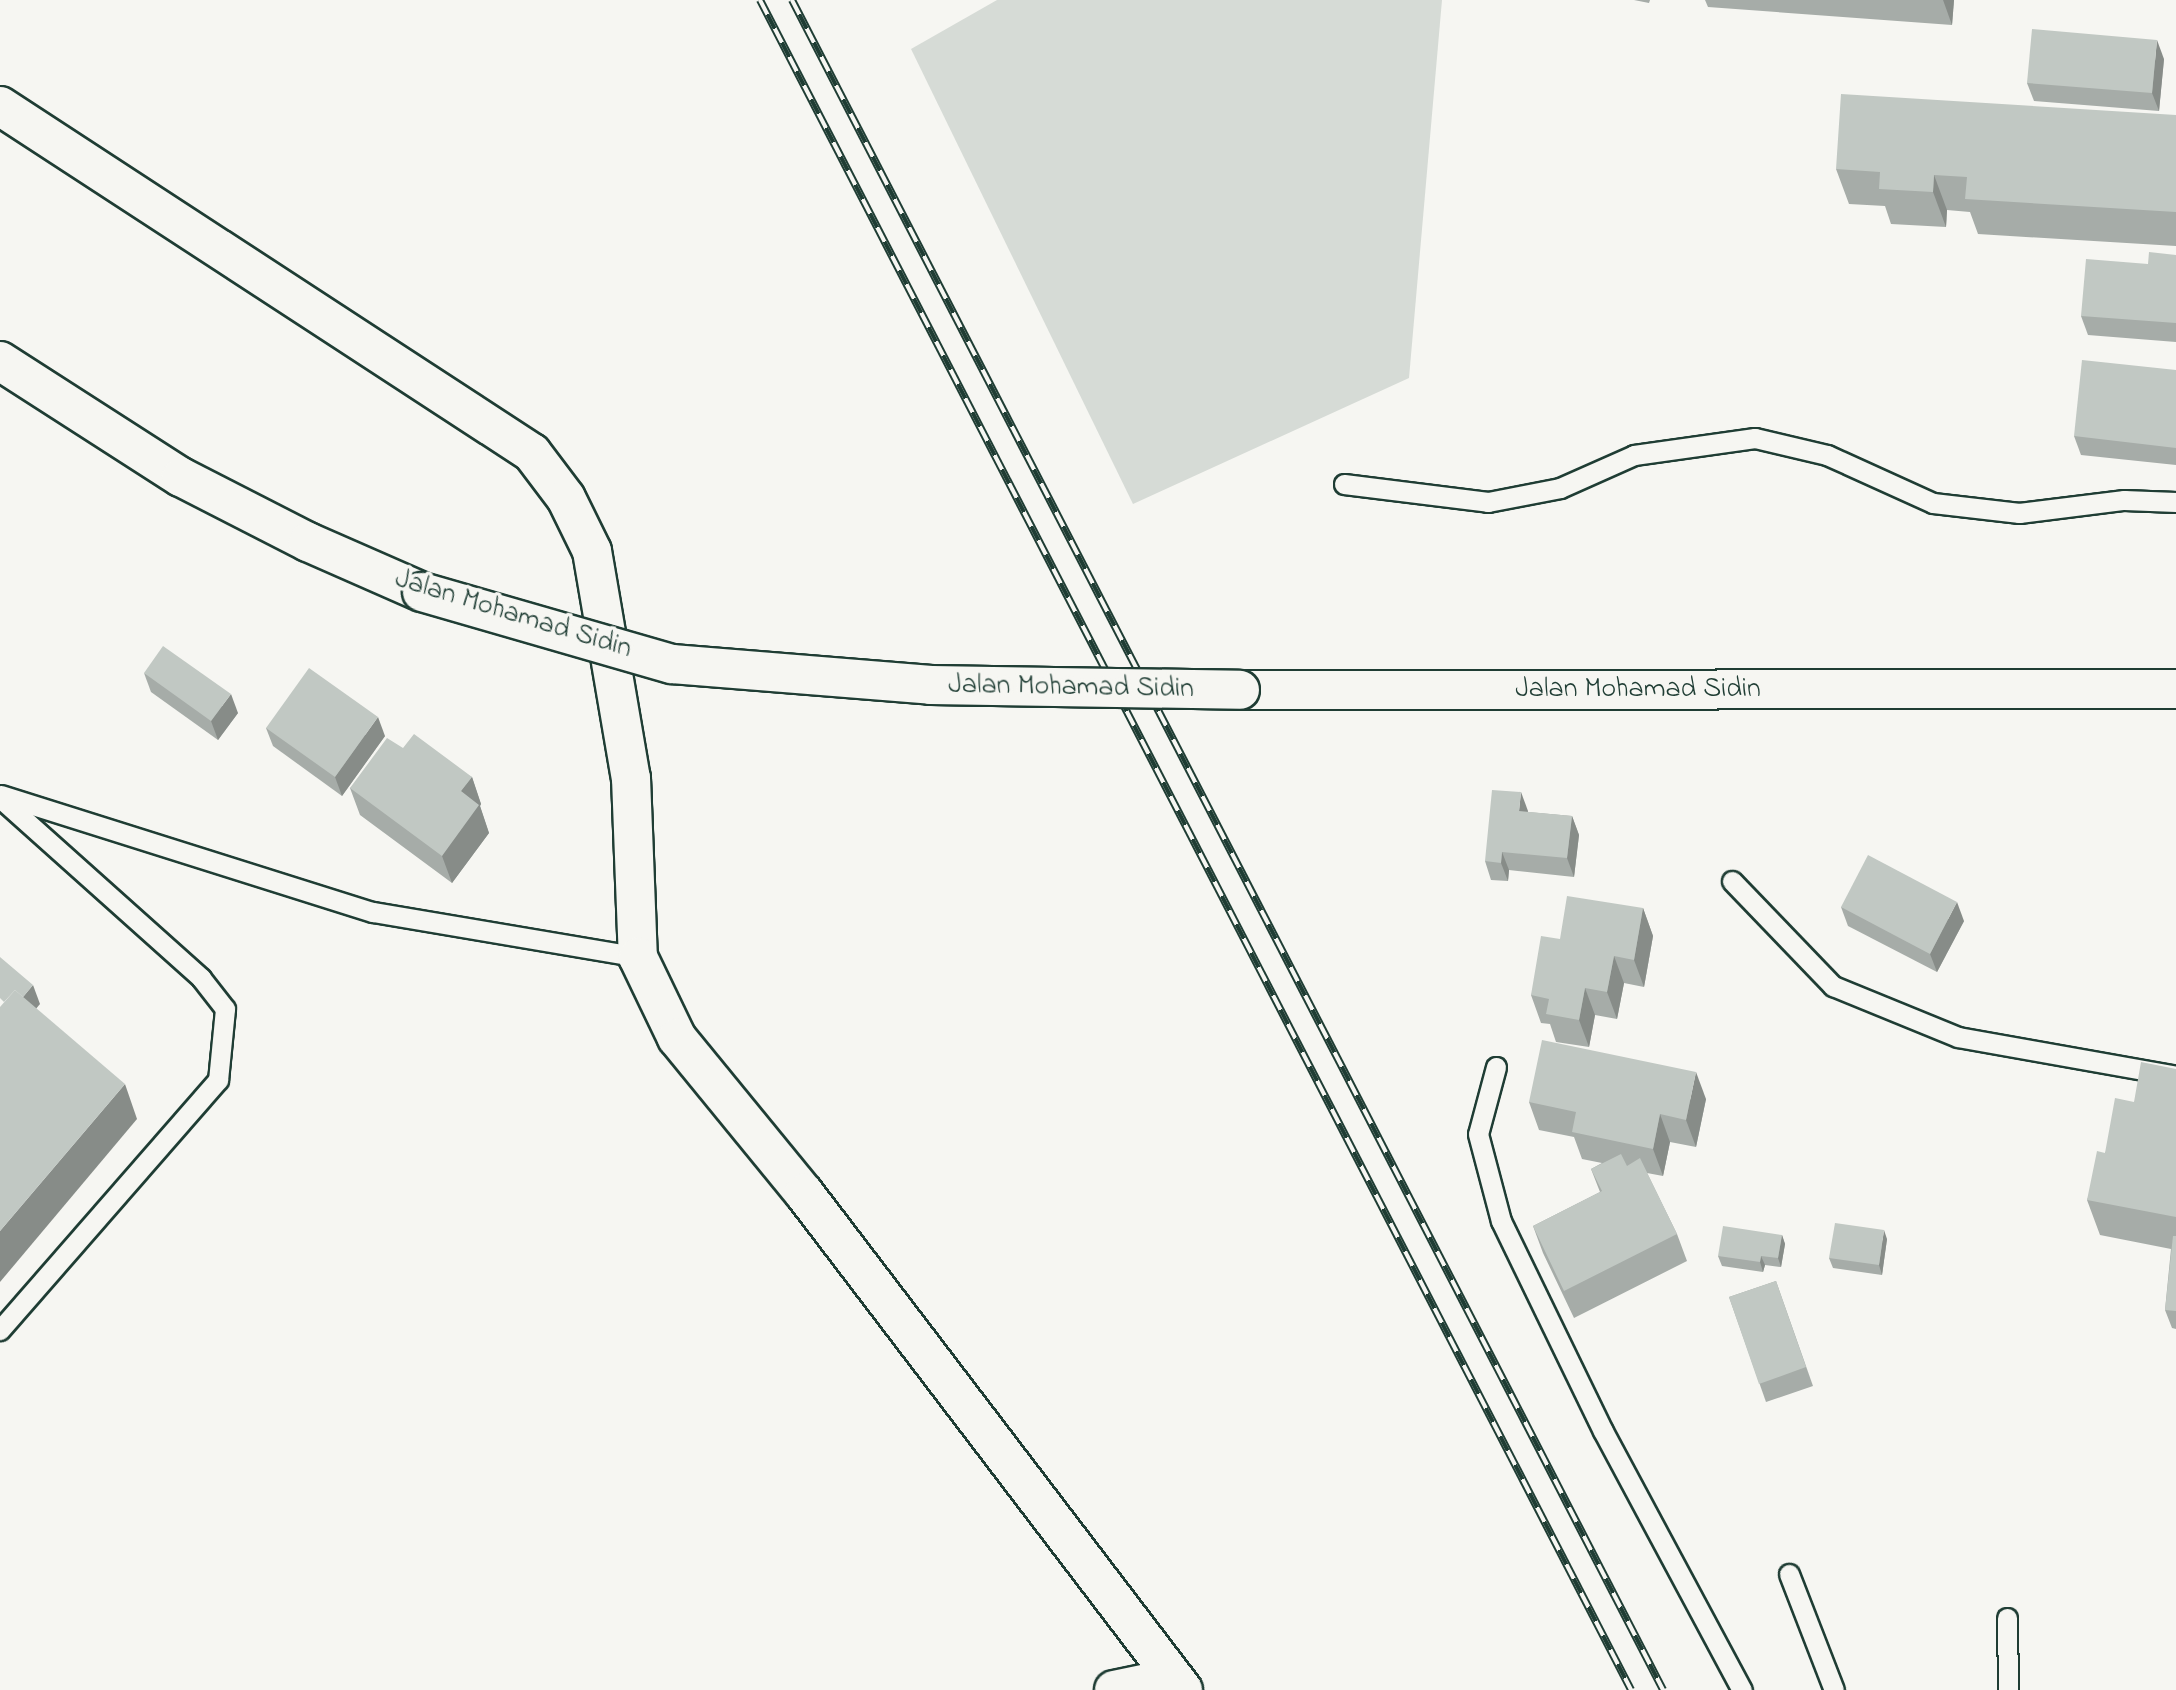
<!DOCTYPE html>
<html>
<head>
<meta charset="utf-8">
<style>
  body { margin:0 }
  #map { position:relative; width:2176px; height:1690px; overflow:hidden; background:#f6f6f2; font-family:"Indie Flower",sans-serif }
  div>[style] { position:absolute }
  .green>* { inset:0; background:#d6dbd6 }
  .roads { filter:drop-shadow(2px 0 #1f3d34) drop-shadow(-2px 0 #1f3d34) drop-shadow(0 2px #1f3d34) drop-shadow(0 -2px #1f3d34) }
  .service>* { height:19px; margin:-9.5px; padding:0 9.5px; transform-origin:9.5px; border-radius:9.5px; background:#f6f6f2 }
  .minor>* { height:38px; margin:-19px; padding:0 19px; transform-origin:19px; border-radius:19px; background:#f6f6f2 }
  .tertiary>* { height:38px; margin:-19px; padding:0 19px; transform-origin:19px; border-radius:19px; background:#f6f6f2 }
  .secondary>* { height:38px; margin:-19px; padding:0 19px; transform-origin:19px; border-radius:19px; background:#f6f6f2 }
  .rail>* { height:8px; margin-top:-4px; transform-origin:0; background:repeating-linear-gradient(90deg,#f6f6f2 0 16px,#1f3d34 0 32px); box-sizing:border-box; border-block:2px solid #1f3d34 }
  .bridges { filter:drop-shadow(2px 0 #1f3d34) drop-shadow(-2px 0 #1f3d34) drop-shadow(0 2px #1f3d34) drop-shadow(0 -2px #1f3d34) }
  .secondary-bridge>* { height:38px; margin:-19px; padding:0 19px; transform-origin:19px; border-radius:19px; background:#f6f6f2 }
  .wall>* { inset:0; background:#a6aca8 }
  .shaded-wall>* { inset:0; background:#878c88 }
  .building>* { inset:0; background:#c1c8c3 }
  span { translate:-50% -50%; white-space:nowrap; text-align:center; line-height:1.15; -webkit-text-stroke:7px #f6f6f2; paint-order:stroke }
  .street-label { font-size:28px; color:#1f3d34 }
</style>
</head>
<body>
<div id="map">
  <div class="green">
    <div style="clip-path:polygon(997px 0,1442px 0,1409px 378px,1133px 504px,911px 49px)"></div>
  </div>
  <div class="roads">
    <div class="service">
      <div style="left:1344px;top:484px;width:145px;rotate:7.1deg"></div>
      <div style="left:1488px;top:502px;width:73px;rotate:-11deg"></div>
      <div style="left:1560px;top:488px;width:81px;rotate:-24deg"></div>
      <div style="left:1634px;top:455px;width:122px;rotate:-8deg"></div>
      <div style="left:1755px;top:438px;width:74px;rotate:13.3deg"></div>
      <div style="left:1827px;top:455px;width:116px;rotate:24.4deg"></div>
      <div style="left:1933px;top:503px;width:87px;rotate:6.6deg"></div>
      <div style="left:2019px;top:513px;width:106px;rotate:-7.1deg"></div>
      <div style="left:2124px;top:500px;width:52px;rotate:2.2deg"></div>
      <div style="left:1px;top:795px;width:390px;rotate:17.5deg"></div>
      <div style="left:373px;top:912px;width:269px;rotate:9.6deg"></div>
      <div style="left:0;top:798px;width:270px;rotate:41.8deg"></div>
      <div style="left:201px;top:978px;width:39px;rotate:52deg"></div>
      <div style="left:225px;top:1009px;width:71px;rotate:95.6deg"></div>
      <div style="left:218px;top:1080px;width:332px;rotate:131.1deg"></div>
      <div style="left:1732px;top:881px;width:146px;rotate:46.1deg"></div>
      <div style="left:1833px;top:986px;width:135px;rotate:22.2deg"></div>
      <div style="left:1958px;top:1037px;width:221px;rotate:10.1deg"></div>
      <div style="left:1496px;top:1067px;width:69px;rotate:105deg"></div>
      <div style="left:1478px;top:1134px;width:90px;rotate:75.2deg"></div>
      <div style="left:1501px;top:1221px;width:233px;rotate:64.1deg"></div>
      <div style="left:1603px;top:1431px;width:294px;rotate:61.8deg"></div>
      <div style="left:1789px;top:1574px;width:124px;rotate:68.8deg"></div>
      <div style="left:2007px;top:1618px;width:72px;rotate:89.2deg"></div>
    </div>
    <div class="minor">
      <div style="left:1114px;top:1690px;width:59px;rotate:-11.7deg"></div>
    </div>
    <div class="tertiary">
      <div style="left:0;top:106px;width:635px;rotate:33.11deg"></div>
      <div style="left:532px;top:453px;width:56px;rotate:52.9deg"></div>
      <div style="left:566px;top:498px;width:59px;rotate:63.9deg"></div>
      <div style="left:592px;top:551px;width:230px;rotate:80.3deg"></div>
      <div style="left:631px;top:778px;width:179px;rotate:87.8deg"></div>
      <div style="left:638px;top:957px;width:90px;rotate:64.3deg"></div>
      <div style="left:677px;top:1038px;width:200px;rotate:50.7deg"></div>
      <div style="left:804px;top:1193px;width:625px;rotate:52.67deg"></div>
    </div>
    <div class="secondary">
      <div style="left:0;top:361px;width:215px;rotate:32.7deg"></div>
      <div style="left:181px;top:477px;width:143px;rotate:27.1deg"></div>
      <div style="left:308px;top:542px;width:124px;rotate:23.7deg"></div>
      <div style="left:1240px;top:690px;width:936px;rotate:-0.06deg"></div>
    </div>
  </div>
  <div class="rail">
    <div style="left:760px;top:0;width:1901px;rotate:62.73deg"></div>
    <div style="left:792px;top:0;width:1901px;rotate:62.73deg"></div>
  </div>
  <div class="bridges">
    <div class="secondary-bridge">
      <div style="left:422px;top:592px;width:260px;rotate:16.1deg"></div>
      <div style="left:672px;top:664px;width:260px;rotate:4.6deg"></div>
      <div style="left:931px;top:685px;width:309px;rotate:0.9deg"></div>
    </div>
  </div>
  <div class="wall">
    <div style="clip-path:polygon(1634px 0,1650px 0,1649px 3px)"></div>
    <div style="clip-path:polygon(1705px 0,1954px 0,1952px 25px,1708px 7px)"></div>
    <div style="clip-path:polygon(2164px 59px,2159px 111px,2034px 101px,2027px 83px)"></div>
    <div style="clip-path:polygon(2176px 115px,2176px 246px,1978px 234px,1970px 212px,1947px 210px,1946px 227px,1891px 224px,1885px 206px,1849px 204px,1836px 169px)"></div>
    <div style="clip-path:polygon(2176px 255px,2176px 342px,2088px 335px,2081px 316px,2148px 264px)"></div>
    <div style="clip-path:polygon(2176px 370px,2176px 465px,2081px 455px,2074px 436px)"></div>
    <div style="clip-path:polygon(144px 673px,238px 713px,218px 740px,151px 692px)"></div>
    <div style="clip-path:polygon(266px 728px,385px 736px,342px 796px,273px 746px)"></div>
    <div style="clip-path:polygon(403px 748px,472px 777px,481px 804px,480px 806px,489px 833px,452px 883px,360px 815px,350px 788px)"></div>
    <div style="clip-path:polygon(1528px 811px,1528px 812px,1572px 816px,1579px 835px,1574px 877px,1509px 870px,1508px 881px,1491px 880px,1485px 861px)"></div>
    <div style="clip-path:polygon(1841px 907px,1964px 921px,1937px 972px,1848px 926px)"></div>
    <div style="clip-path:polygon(1643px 908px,1653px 936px,1644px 987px,1624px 983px,1617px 1019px,1595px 1015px,1589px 1047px,1556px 1042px,1550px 1024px,1541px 1023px,1531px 995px,1560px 939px)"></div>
    <div style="clip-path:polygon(2176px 1069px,2176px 1329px,2172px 1328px,2165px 1310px,2171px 1249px,2100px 1235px,2087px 1200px,2105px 1153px,2134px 1102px)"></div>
    <div style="clip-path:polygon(1706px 1099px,1696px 1147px,1670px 1142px,1663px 1176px,1647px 1173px,1677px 1234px,1687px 1261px,1574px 1318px,1543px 1253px,1533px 1226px,1600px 1192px,1591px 1169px,1602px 1163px,1582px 1159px,1574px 1137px,1539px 1130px,1529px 1102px)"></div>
    <div style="clip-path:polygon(1782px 1235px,1785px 1244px,1781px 1267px,1765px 1265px,1763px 1272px,1722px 1266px,1718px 1256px)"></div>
    <div style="clip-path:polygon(1887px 1239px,1882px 1275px,1833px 1268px,1829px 1258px)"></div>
    <div style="clip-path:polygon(1776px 1281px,1813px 1386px,1766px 1402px,1729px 1297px)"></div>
  </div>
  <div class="shaded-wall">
    <div style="clip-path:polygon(1943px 0,1954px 0,1952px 25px)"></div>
    <div style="clip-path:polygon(2157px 40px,2164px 59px,2159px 111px,2152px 93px)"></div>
    <div style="clip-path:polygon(1934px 175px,1947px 210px,1946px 227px,1933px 192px)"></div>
    <div style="clip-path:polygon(231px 694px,238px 713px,218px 740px,211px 721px)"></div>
    <div style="clip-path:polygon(378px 717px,385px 736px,342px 796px,335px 777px)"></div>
    <div style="clip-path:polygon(472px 777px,481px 804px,480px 806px,489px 833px,452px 883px,442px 856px,461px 791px)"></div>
    <div style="clip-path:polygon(1521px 792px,1528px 811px,1526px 830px,1519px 811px)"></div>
    <div style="clip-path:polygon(1572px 816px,1579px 835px,1574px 877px,1567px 858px)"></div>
    <div style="clip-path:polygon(1502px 852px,1509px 870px,1508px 881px,1501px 863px)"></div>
    <div style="clip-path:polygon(1957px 902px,1964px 921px,1937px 972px,1930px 954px)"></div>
    <div style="clip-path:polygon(1643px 908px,1653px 936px,1644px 987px,1634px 960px)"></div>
    <div style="clip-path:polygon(1614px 956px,1624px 983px,1617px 1019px,1607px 992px)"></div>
    <div style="clip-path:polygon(33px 985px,40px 1004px,20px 1028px,13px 1009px)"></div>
    <div style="clip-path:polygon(1585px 988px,1595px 1015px,1589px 1047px,1579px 1020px)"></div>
    <div style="clip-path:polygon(1696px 1072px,1706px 1099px,1696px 1147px,1686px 1120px)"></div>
    <div style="clip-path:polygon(125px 1084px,137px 1119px,0 1282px,0 1231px)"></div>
    <div style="clip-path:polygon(1660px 1114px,1670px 1142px,1663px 1176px,1653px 1149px)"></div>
    <div style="clip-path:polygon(1884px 1230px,1887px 1239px,1882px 1275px,1879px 1265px)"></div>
    <div style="clip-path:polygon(1782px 1235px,1785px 1244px,1781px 1267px,1778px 1258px)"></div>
    <div style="clip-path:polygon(1761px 1256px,1765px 1265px,1763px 1272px,1760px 1262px)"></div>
  </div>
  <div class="building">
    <div style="clip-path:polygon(2032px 29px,2157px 40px,2152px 93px,2027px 83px)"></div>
    <div style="clip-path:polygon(1841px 94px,2176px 115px,2176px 212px,1965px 199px,1967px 177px,1934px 175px,1933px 192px,1879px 189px,1880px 172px,1836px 169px)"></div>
    <div style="clip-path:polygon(2149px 252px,2176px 255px,2176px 323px,2081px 316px,2086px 259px,2148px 264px)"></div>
    <div style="clip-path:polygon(2082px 360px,2176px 370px,2176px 448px,2074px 436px)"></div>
    <div style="clip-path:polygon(163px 646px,231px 694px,211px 721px,144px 673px)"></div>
    <div style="clip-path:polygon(309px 668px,378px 717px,335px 777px,266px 728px)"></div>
    <div style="clip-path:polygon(414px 734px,472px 777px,461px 791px,479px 805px,442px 856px,350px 788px,387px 738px,403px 748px)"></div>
    <div style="clip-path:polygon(1492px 790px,1521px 792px,1519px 811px,1572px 816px,1567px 858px,1502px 852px,1501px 863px,1485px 861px)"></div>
    <div style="clip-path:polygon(1868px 855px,1957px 902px,1930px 954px,1841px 907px)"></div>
    <div style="clip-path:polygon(1567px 896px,1643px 908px,1634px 960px,1614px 956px,1607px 992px,1585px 988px,1579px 1020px,1546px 1014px,1549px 999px,1531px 995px,1541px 936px,1560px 939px)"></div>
    <div style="clip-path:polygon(0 957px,33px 985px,23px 997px,15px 990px,4px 1002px,0 998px)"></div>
    <div style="clip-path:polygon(15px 990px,125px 1084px,0 1231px,0 1007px)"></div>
    <div style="clip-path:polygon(1542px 1040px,1696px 1072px,1686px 1120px,1660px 1114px,1653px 1149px,1572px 1132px,1576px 1112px,1529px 1102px)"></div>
    <div style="clip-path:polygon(2141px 1062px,2176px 1069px,2176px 1217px,2087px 1200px,2097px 1151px,2105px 1153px,2115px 1098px,2134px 1102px)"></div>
    <div style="clip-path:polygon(1621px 1154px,1627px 1166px,1640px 1158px,1677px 1234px,1564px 1291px,1533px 1226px,1602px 1191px,1591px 1169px)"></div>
    <div style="clip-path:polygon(1835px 1223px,1884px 1230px,1879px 1265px,1829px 1258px)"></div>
    <div style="clip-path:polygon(1723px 1226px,1782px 1235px,1778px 1258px,1761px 1256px,1760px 1262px,1718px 1256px)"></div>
    <div style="clip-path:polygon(2173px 1236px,2176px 1236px,2176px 1311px,2165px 1310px)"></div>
    <div style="clip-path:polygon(1776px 1281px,1806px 1367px,1759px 1384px,1729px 1297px)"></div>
  </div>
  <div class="street-label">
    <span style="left:513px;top:615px;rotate:17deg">Jalan Mohamad Sidin</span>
    <span style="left:1071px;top:688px;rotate:1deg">Jalan Mohamad Sidin</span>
    <span style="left:1638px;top:690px">Jalan Mohamad Sidin</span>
  </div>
</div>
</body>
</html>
